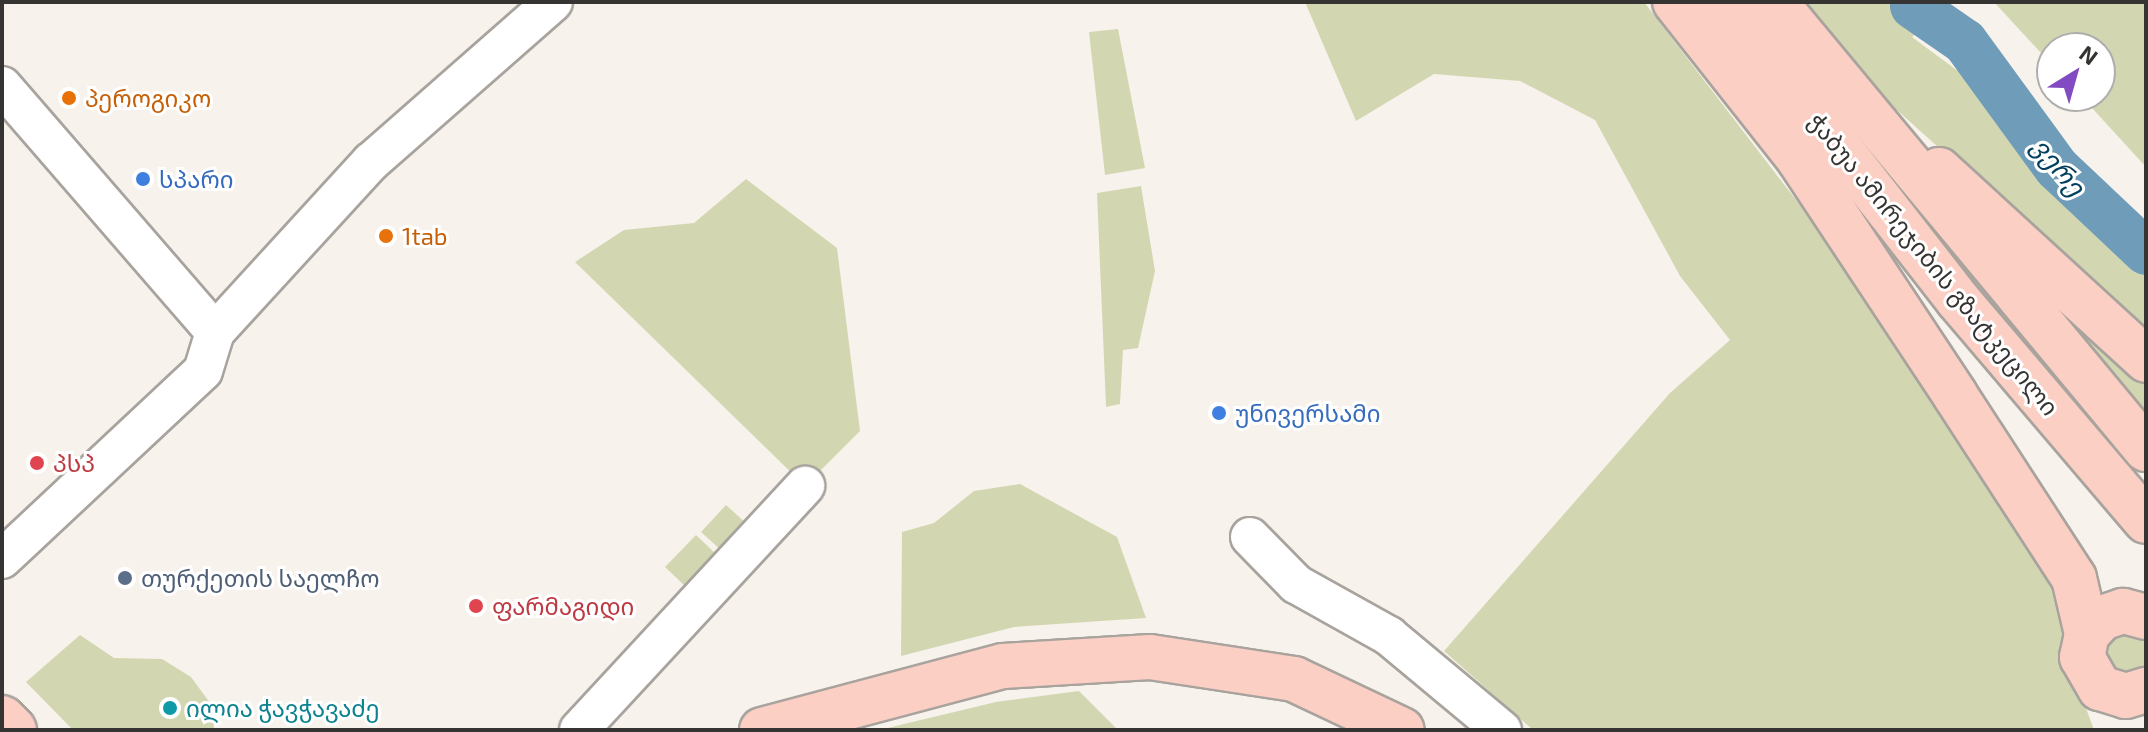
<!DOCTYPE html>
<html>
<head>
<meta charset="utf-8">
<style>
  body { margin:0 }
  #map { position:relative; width:2148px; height:732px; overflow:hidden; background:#f8f2ec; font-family:"Exo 2","Noto Sans Georgian",sans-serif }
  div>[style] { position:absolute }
  .green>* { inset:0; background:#d3d7b1 }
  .round { border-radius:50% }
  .river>* { height:46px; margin:-23px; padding:0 23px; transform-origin:23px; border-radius:23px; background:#6e9cb9 }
  .roads { filter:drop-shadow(2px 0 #a9a39e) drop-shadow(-2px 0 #a9a39e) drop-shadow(0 2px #a9a39e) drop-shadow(0 -2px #a9a39e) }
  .minor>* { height:38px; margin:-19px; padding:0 19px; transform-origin:19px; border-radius:19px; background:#fff }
  .major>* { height:44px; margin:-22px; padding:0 22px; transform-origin:22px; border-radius:22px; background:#fbcfc4 }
  .dots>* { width:22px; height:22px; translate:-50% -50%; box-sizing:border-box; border:4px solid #fff; border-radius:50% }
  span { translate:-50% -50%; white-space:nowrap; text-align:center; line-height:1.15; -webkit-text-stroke:6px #fff; paint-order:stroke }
  .food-label { font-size:24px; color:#c56008 }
  .left { translate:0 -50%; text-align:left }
  .shop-label { font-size:24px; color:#366cbe }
  .street-label { font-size:24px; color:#363432 }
  .health-label { font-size:24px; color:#be3a42 }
  .service-label { font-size:24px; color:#4e5e75 }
  .culture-label { font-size:24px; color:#0d838f }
  .water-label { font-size:26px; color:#003f5d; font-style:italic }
  .frame { position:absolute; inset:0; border:4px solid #363432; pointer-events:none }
  .north { position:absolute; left:2036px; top:32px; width:80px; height:80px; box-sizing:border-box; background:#fff; border:2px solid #afaead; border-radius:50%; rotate:37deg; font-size:22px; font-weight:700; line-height:32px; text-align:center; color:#363432 }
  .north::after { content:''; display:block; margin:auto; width:28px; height:36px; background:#824bc2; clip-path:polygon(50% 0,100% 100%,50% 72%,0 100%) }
</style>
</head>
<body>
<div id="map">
  <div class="green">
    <div style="clip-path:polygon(1305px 2px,1644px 2px,1872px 299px,2058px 568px,2079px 689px,2094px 730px,1533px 730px,1444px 651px,1670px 393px,1730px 340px,1680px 276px,1595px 120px,1520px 81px,1434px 74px,1356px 121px)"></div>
    <div style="clip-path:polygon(1787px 2px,1919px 2px,1903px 21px,1918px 32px,1912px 37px,1970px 80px,2146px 273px,2146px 334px,1810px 32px)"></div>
    <div style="clip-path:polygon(1994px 2px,2146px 2px,2146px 167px,2081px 96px,2100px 96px,2100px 48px,2052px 48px,2052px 65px)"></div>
    <div style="clip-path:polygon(1118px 29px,1145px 168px,1105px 175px,1089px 32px)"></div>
    <div style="clip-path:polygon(746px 179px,837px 248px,860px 431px,805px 486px,575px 262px,624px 230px,694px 223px)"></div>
    <div style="clip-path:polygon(1141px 186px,1155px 271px,1138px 348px,1123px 350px,1120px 404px,1106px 407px,1097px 193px)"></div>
    <div style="clip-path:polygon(1980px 221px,2146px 371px,2146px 427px)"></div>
    <div style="clip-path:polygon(1020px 484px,1117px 537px,1146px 618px,1014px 627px,901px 656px,902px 532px,934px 523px,974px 491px)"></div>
    <div style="clip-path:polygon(726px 505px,748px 525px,723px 552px,701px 532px)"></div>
    <div style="clip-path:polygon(696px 535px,716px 554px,686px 587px,665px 567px)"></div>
    <div class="round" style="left:2104px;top:632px;width:44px;height:44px"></div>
    <div style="clip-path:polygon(80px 635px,114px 658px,162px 659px,191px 677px,213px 707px,214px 730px,73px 730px,26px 682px)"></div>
    <div style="clip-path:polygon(1079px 691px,1118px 730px,879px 730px,996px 702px)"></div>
  </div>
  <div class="river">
    <div style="left:1913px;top:6px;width:63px;rotate:34.7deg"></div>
    <div style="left:1965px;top:42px;width:156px;rotate:53.9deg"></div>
    <div style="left:2057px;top:168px;width:122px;rotate:43.3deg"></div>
  </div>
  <div class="roads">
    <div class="minor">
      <div style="left:2px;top:86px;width:325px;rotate:49.1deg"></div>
      <div style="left:1250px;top:537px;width:66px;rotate:45.6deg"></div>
      <div style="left:1296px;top:584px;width:107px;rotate:29.2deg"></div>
      <div style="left:1389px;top:636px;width:147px;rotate:39.8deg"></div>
      <div style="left:2px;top:559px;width:275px;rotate:-43.1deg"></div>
      <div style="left:203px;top:371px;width:41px;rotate:-72.9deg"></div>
      <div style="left:215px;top:332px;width:231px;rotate:-47.5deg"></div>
      <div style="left:371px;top:162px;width:242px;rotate:-41.3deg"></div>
      <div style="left:579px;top:730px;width:333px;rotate:-47.2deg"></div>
    </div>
    <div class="major">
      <div style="left:1675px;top:2px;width:200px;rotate:51.7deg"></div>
      <div style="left:1799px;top:159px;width:283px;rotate:56.5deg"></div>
      <div style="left:1955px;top:395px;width:218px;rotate:57deg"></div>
      <div style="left:2074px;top:578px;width:57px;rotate:76.9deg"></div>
      <div style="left:1726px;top:2px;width:378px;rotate:52.1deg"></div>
      <div style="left:1958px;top:300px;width:290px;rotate:49.6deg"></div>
      <div style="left:1775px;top:2px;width:581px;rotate:50.31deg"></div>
      <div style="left:1939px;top:170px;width:281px;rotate:42.5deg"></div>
      <div style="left:2146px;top:617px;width:24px;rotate:-165deg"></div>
      <div style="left:2123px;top:611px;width:22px;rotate:162deg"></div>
      <div style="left:2102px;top:618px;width:22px;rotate:133deg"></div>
      <div style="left:2087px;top:634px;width:24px;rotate:102deg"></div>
      <div style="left:2082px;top:657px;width:36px;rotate:60deg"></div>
      <div style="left:2100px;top:688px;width:27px;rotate:17deg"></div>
      <div style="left:2126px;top:696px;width:21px;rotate:-17deg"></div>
      <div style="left:2px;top:718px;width:17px;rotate:45deg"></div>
      <div style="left:762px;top:730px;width:249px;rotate:-14.9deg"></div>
      <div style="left:1003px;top:666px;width:147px;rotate:-3.5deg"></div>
      <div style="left:1150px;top:657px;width:146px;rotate:8.7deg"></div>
      <div style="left:1294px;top:679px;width:119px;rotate:25.3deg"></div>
    </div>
  </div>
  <div class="dots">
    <div style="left:69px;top:98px;background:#e8710a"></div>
    <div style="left:143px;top:179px;background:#3f7fe0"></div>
    <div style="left:386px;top:236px;background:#e8710a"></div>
    <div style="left:1219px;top:413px;background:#3f7fe0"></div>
    <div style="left:37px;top:463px;background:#e0444e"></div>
    <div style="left:125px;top:578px;background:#5c6f8a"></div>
    <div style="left:476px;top:606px;background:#e0444e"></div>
    <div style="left:170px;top:708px;background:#0f9aa8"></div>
  </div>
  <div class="food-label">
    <span class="left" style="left:85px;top:98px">პეროგიკო</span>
    <span class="left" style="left:402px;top:236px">1tab</span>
  </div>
  <div class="shop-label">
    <span class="left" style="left:159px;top:179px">სპარი</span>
    <span class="left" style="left:1235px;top:413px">უნივერსამი</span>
  </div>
  <div class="street-label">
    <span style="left:1934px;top:264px;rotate:51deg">ჭაბუა ამირეჯიბის გზატკეცილი</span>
  </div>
  <div class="health-label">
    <span class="left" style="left:53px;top:463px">პსპ</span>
    <span class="left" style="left:492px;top:606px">ფარმაგიდი</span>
  </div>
  <div class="service-label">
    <span class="left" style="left:141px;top:578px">თურქეთის საელჩო</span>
  </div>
  <div class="culture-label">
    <span class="left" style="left:186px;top:708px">ილია ჭავჭავაძე</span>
  </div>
  <div class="water-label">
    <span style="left:2059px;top:166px;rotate:50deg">ვერე</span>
  </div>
  <div class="frame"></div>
  <div class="north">N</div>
</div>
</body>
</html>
